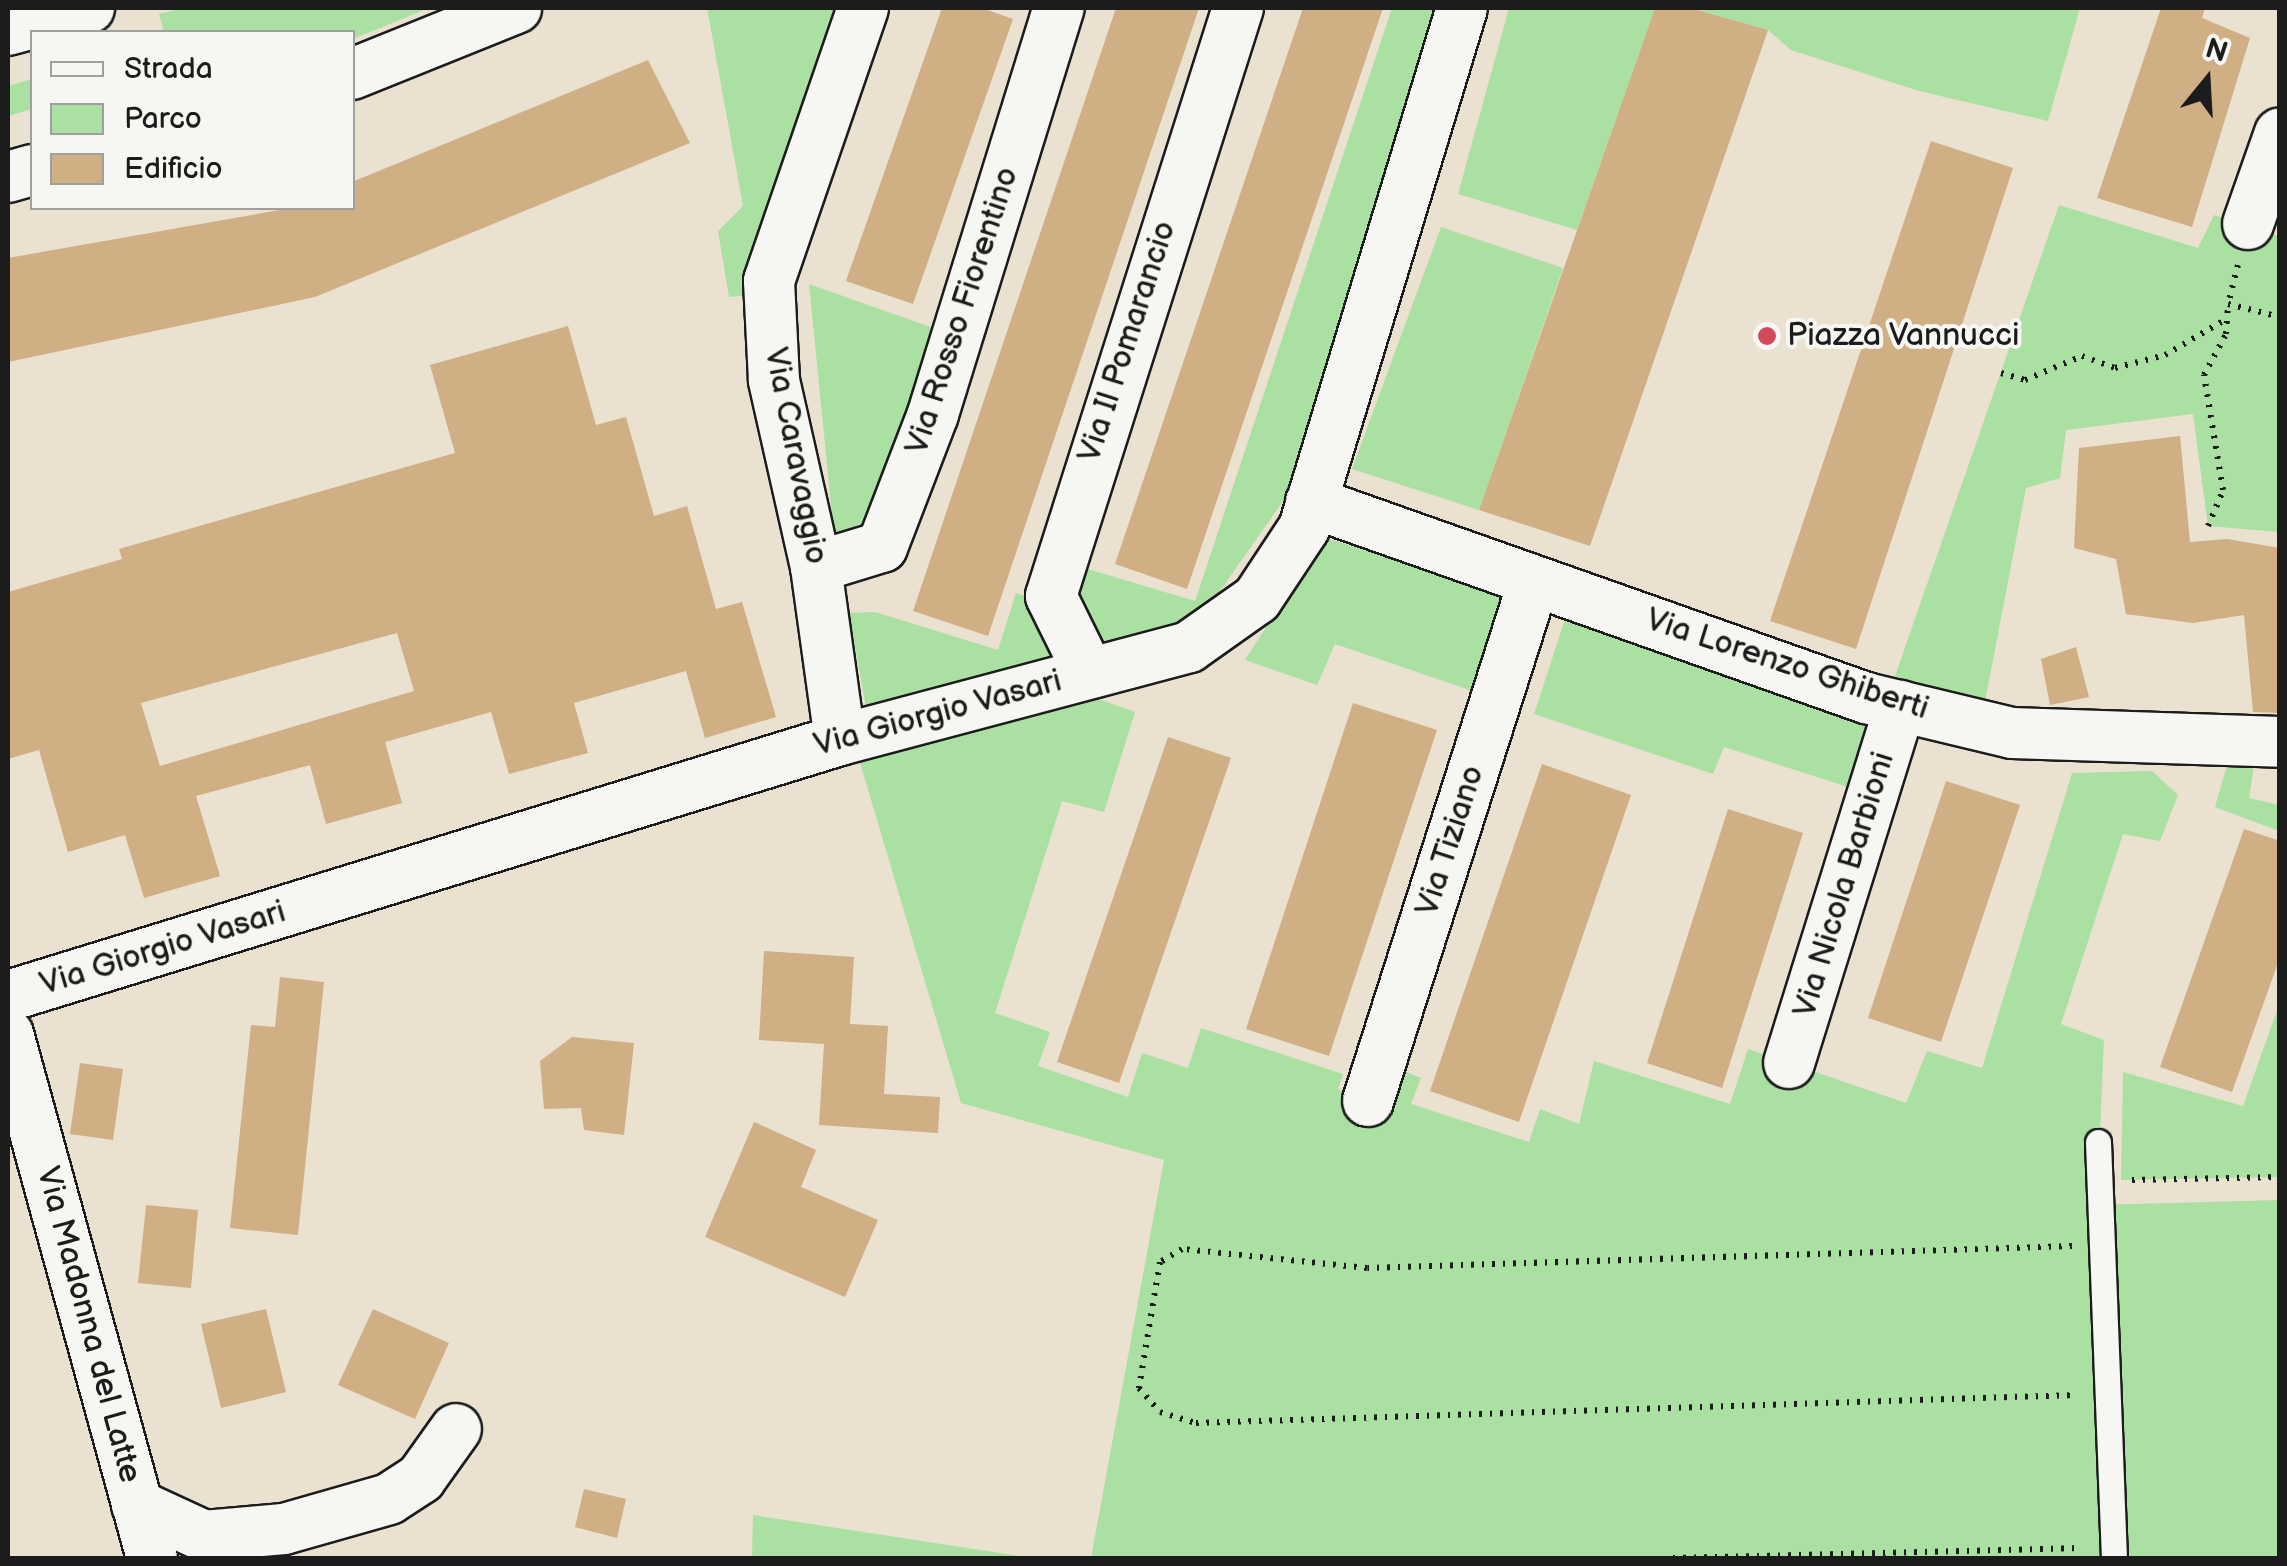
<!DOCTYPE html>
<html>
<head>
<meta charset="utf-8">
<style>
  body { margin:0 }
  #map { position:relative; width:2287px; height:1566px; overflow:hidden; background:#eae1d1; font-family:"Balsamiq Sans",sans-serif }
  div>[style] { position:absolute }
  .green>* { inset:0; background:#abe0a3 }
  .building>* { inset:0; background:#cfaf83 }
  .path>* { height:6px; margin-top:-3px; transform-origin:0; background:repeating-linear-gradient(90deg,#1c1c1c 0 2.5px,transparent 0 10.5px) }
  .roads { filter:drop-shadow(2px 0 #1c1c1c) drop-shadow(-2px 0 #1c1c1c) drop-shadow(0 2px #1c1c1c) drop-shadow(0 -2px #1c1c1c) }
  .lane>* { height:25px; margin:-12.5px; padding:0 12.5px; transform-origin:12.5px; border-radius:12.5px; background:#f6f6f2 }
  .street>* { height:50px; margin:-25px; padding:0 25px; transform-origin:25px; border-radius:25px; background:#f6f6f2 }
  .dots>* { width:28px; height:28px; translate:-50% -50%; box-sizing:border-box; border:5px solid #f6f6f2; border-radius:50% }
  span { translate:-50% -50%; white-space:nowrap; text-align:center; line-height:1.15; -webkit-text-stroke:8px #f6f6f2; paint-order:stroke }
  .street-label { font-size:32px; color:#1c1c1c }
  .poi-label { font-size:32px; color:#1c1c1c }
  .left { translate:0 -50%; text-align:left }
  .frame { position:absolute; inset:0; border:10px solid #1c1c1c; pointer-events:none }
  .legend { position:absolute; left:30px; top:30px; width:325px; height:180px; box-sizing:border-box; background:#f6f6f2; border:2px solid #9f9f9c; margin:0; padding:12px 18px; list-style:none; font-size:30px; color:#1c1c1c }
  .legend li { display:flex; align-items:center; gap:20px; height:50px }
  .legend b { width:50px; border:2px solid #9f9f9c }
  .north { position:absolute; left:2157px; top:30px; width:100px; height:100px; -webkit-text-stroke:8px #f6f6f2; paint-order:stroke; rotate:18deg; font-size:28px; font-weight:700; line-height:40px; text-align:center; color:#1c1c1c }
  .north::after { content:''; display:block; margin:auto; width:35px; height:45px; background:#1c1c1c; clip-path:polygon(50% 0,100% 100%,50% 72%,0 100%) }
</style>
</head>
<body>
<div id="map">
  <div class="green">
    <div style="clip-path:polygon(182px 8px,429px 8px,353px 39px,352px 32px,164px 32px,159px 14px)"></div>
    <div style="clip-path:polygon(707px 8px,849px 8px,751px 295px,729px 297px,718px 231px,743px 206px)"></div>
    <div style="clip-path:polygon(1392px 8px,1436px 8px,1288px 494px,1199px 621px,1124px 645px,1094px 645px,1069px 598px,1081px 567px,1195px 601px)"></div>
    <div style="clip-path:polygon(1509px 8px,1655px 8px,1577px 230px,1458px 194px)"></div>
    <div style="clip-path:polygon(1690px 8px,2080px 8px,2048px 121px,1919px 91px,1791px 50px,1768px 30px)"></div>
    <div style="clip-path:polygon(32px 79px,32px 109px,8px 116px,8px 86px)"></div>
    <div style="clip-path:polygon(2059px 205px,2198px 248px,2214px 215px,2279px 236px,2279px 532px,2208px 526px,2193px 414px,2066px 430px,2060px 478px,2026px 488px,1984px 707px,1895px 676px)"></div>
    <div style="clip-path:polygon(1441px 227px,1563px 268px,1479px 510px,1352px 469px)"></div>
    <div style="clip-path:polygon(809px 284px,936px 329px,872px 531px,834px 535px)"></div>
    <div style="clip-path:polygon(1324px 537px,1527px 603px,1496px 699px,1335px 644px,1317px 685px,1245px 660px)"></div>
    <div style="clip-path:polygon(1016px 593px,1035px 600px,1063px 659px,867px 713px,849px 613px,875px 612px,998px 650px)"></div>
    <div style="clip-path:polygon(1567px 613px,1893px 730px,1873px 795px,1724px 747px,1713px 774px,1534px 714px)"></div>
    <div style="clip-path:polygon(1087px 695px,1135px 712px,1104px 812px,1062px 801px,995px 1013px,1050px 1032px,1038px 1066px,1128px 1097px,1142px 1053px,1188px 1068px,1201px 1028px,1343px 1074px,1338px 1089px,1367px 1101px,1381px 1062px,1421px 1078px,1411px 1104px,1529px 1142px,1540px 1109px,1579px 1124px,1594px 1061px,1730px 1104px,1748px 1049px,1906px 1103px,1927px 1051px,1982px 1068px,2072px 773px,2152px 771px,2178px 795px,2160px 841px,2123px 834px,2061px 1024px,2104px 1040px,2097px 1205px,2279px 1200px,2279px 1558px,1091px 1558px,1164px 1160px,961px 1103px,858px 756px)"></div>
    <div style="clip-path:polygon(2230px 755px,2255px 759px,2249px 798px,2279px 805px,2279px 831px,2215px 807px)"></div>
    <div style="clip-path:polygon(2279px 1005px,2279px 1177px,2121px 1180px,2123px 1072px,2243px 1106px)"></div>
    <div style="clip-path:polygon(753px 1515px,1033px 1558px,752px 1558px)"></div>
  </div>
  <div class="building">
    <div style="clip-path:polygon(942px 8px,982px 8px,1013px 19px,913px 304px,846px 281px)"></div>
    <div style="clip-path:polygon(1116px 8px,1199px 8px,988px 636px,913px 611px)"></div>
    <div style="clip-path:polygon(1303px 8px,1383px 8px,1187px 589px,1115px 564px)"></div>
    <div style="clip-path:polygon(1655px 8px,1690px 8px,1768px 30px,1590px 546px,1479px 510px)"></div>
    <div style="clip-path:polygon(2161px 8px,2205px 8px,2202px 18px,2250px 38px,2192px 227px,2097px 198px)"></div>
    <div style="clip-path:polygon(648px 60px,690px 143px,315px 297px,8px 362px,8px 258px,291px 208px,352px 208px,352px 182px)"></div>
    <div style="clip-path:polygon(1931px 141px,2013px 168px,1856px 649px,1770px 621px)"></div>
    <div style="clip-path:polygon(evenodd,568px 326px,596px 425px,626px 417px,654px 516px,687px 506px,716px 609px,742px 602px,776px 717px,705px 738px,686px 671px,574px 703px,588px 753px,509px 774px,491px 712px,385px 742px,402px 803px,326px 824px,310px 765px,196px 796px,220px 876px,144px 898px,125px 835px,68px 852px,39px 750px,8px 759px,8px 592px,122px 559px,119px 549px,455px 453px,430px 365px,568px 326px,397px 633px,414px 691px,160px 766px,141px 703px,397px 633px)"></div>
    <div style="clip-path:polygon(2180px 436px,2190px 542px,2227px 539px,2280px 548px,2280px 713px,2253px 712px,2244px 615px,2193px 623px,2126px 614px,2116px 559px,2074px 548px,2079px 448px)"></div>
    <div style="clip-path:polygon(2076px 647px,2089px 697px,2050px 705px,2041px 659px)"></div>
    <div style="clip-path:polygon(1353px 703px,1437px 730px,1329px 1056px,1246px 1029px)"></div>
    <div style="clip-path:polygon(1168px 737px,1231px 758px,1119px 1083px,1057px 1062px)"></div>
    <div style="clip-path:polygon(1542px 764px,1631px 795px,1519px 1122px,1430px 1091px)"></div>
    <div style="clip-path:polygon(1946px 781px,2020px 805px,1941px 1042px,1868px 1018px)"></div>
    <div style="clip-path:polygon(1728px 809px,1803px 833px,1722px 1088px,1647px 1063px)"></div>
    <div style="clip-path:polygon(2244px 829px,2280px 841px,2280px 957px,2232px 1092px,2160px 1067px)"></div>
    <div style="clip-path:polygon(764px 951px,854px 957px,850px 1024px,888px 1026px,884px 1094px,940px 1097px,938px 1133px,819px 1125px,824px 1044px,759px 1040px)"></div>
    <div style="clip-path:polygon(280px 977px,324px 982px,298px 1235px,230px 1228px,251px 1025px,275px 1027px)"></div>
    <div style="clip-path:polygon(572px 1037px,634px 1043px,624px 1135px,584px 1130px,581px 1108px,544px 1109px,540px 1061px)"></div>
    <div style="clip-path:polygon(80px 1063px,123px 1069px,113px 1140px,70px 1134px)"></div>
    <div style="clip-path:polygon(754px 1122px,816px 1150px,801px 1187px,878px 1220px,845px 1297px,705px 1237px)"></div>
    <div style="clip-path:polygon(146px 1205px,198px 1210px,191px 1288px,138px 1283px)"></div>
    <div style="clip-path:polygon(266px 1309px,286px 1392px,221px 1408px,201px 1324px)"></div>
    <div style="clip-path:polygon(373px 1309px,449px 1343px,415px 1419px,338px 1385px)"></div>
    <div style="clip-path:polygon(584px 1489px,626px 1499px,617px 1538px,575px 1527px)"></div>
  </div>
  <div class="path">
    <div style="left:2238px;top:265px;width:40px;rotate:104.4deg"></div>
    <div style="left:2228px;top:304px;width:54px;rotate:14deg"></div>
    <div style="left:2001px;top:373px;width:25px;rotate:16deg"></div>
    <div style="left:2025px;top:380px;width:62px;rotate:-22.8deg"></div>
    <div style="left:2082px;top:356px;width:35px;rotate:20deg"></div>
    <div style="left:2115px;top:368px;width:52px;rotate:-14.6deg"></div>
    <div style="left:2165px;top:355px;width:73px;rotate:-30.4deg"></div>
    <div style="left:2208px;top:526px;width:39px;rotate:-67deg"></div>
    <div style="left:2223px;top:490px;width:117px;rotate:-99.4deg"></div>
    <div style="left:2204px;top:375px;width:47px;rotate:-61.8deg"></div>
    <div style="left:2226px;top:334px;width:30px;rotate:-86deg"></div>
    <div style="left:2132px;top:1180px;width:148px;rotate:-1.2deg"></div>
    <div style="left:2072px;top:1246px;width:705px;rotate:178.21deg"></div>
    <div style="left:1367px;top:1268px;width:186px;rotate:-174.1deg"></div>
    <div style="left:1182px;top:1249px;width:26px;rotate:149deg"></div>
    <div style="left:1160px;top:1262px;width:128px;rotate:99.5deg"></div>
    <div style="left:1139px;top:1388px;width:32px;rotate:49deg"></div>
    <div style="left:1160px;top:1412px;width:38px;rotate:17deg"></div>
    <div style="left:1196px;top:1423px;width:879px;rotate:-1.82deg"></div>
    <div style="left:1673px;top:1558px;width:408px;rotate:-1.4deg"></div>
  </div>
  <div class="roads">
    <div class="lane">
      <div style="left:2098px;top:1142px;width:416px;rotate:87.8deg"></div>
    </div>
    <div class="street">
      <div style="left:8px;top:30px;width:84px;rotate:-15.2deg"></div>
      <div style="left:352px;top:74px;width:177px;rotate:-21.9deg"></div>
      <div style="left:8px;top:177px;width:25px;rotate:-16deg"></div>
      <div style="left:2248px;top:224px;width:96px;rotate:-70.6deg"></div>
      <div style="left:1311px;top:502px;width:589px;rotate:19.45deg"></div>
      <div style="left:1866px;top:698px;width:150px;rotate:13.5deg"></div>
      <div style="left:2012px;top:733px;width:268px;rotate:1.9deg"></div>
      <div style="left:816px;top:567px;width:69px;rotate:-16.9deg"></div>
      <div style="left:882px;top:547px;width:142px;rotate:-69deg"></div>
      <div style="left:933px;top:414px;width:425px;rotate:-72.8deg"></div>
      <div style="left:1089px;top:673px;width:86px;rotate:-116.3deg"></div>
      <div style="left:1051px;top:596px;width:617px;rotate:-72.36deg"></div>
      <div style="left:840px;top:740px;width:175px;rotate:-97.9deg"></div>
      <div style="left:816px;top:567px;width:192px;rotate:-102.7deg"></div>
      <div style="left:774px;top:380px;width:99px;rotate:-92.9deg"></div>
      <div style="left:769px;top:281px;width:289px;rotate:-71deg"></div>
      <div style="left:8px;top:996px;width:870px;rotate:-17.1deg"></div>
      <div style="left:840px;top:740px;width:361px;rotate:-14.9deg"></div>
      <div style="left:1189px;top:647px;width:83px;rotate:-35.2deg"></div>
      <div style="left:1257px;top:599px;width:85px;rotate:-56.5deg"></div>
      <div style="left:1304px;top:528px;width:543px;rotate:-73.1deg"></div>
      <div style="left:8px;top:1034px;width:543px;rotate:74.63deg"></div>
      <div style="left:1789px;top:1063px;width:374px;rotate:-72.7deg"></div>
      <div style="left:1368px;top:1101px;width:546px;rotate:-72.3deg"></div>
      <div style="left:137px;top:1505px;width:74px;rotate:24.8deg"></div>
      <div style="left:204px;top:1536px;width:80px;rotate:-5deg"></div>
      <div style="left:284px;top:1529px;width:109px;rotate:-15.9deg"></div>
      <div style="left:389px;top:1499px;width:38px;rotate:-33deg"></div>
      <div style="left:421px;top:1478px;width:60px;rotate:-54.5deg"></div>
    </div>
  </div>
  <div class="dots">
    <div style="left:1767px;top:336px;background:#d1495b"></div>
  </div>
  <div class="street-label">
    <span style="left:963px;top:311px;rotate:-72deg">Via Rosso Fiorentino</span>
    <span style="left:1128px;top:342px;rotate:-72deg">Via Il Pomarancio</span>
    <span style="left:795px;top:456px;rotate:79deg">Via Caravaggio</span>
    <span style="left:1787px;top:665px;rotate:18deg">Via Lorenzo Ghiberti</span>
    <span style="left:938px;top:714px;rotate:-15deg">Via Giorgio Vasari</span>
    <span style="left:1451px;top:841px;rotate:-72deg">Via Tiziano</span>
    <span style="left:1845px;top:885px;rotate:-73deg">Via Nicola Barbioni</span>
    <span style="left:163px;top:949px;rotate:-17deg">Via Giorgio Vasari</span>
    <span style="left:88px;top:1325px;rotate:75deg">Via Madonna del Latte</span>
  </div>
  <div class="poi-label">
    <span class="left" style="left:1787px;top:336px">Piazza Vannucci</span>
  </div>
  <div class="frame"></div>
  <ul class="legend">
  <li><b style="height:12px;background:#f6f6f2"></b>Strada</li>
  <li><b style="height:28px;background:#abe0a3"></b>Parco</li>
  <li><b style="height:28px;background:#cfaf83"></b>Edificio</li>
  </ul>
  <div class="north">N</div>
</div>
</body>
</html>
